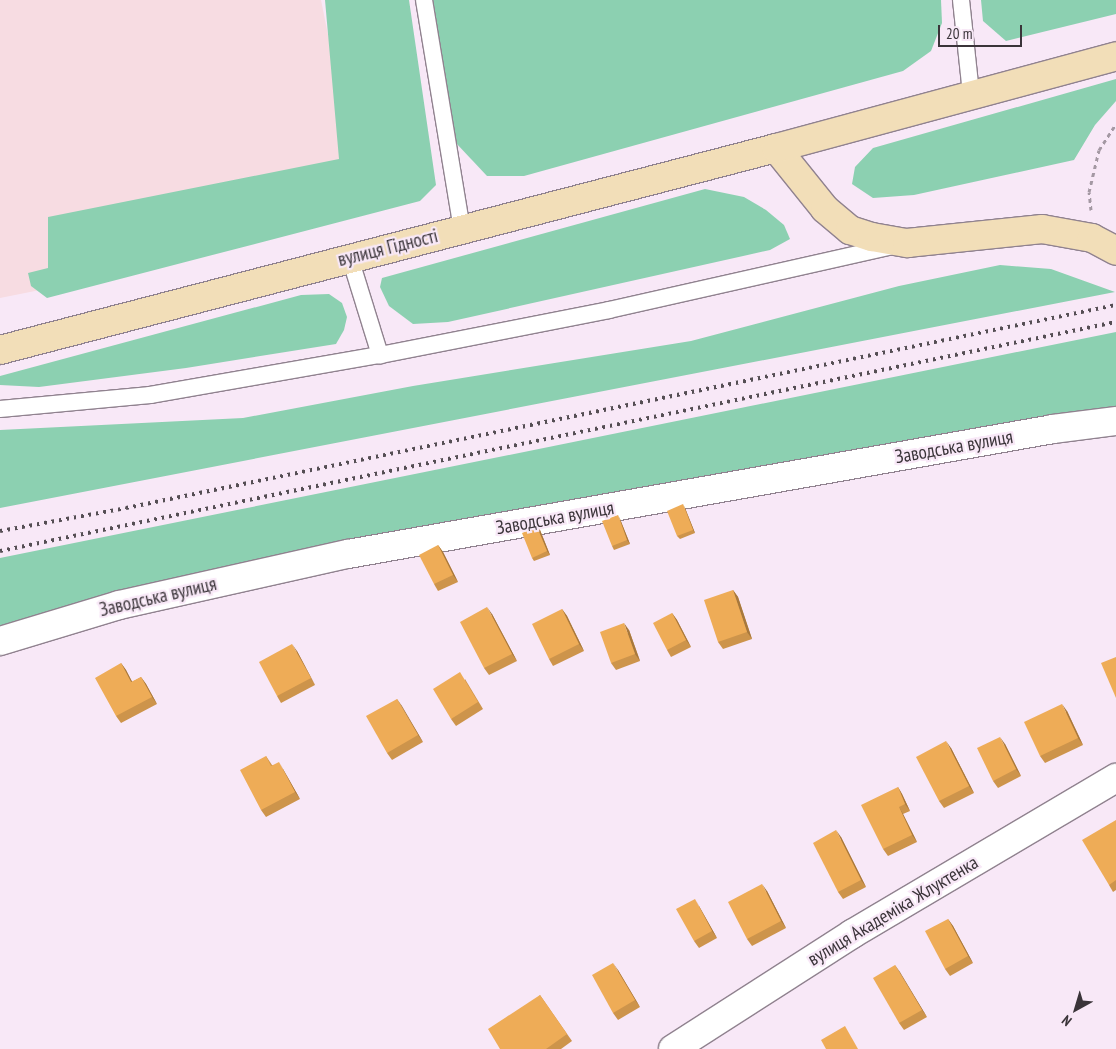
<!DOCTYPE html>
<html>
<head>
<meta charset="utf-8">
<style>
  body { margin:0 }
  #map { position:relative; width:1116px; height:1049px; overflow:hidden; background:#f8e8f7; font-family:"PT Sans Narrow",sans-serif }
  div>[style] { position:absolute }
  .industrial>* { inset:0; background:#f7dce2 }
  .green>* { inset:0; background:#8cd0b1 }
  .path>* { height:3px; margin-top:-1.5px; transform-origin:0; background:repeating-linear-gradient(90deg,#a498a3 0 4px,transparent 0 8px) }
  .roads { filter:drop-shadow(1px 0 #90828f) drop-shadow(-1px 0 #90828f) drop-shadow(0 1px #90828f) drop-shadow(0 -1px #90828f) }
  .lane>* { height:16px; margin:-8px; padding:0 8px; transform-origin:8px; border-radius:8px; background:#fff }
  .street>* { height:28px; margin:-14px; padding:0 14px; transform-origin:14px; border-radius:14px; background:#fff }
  .secondary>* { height:28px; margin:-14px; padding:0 14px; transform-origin:14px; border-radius:14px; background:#f2deb8 }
  .rail>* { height:4px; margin-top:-2px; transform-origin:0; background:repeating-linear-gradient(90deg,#554e54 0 2.5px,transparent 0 7.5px) }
  .wall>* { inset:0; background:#cd944b }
  .shaded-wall>* { inset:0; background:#a7783d }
  .building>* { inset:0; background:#eeac57 }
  span { translate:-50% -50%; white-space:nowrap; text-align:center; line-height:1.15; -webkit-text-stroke:4.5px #f8e8f7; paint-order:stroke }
  .street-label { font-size:19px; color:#3a3439 }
  .north { position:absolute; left:1051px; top:984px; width:50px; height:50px; -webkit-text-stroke:4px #f8e8f7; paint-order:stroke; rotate:219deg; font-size:14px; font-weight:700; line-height:20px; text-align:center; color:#3a3439 }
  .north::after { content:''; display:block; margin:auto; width:18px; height:22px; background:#3a3439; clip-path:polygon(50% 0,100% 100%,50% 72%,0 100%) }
  .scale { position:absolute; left:938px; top:25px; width:84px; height:22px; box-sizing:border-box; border:2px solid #3a3439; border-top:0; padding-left:6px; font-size:15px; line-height:18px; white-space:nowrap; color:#3a3439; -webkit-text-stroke:4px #f8e8f7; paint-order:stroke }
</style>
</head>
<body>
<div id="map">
  <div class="industrial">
    <div style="clip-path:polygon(0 0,321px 0,356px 174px,70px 284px,0 298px)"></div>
  </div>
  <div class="green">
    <div style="clip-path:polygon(325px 0,409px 0,436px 185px,420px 201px,47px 298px,31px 286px,28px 273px,48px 268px,48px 217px,339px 159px)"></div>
    <div style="clip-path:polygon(433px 0,941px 0,942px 23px,931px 51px,903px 71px,524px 176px,487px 176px,456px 143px)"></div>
    <div style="clip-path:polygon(981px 0,1116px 0,1116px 14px,1006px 41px,983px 21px)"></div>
    <div style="clip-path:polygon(1116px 79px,1116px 101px,1095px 125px,1074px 160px,914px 195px,873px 198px,852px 184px,855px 167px,873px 148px)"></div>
    <div style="clip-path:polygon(705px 189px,744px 197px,766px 210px,784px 225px,790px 239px,770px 250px,448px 322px,413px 324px,389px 306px,380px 287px,382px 278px)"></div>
    <div style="clip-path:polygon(1000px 265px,1051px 269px,1115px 292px,0 508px,0 430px,243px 418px,413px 386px,691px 341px,899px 286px)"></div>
    <div style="clip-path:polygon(329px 294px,342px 303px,347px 317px,344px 330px,336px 344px,186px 368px,39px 387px,0 385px,0 376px,301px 295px)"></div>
    <div style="clip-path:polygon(1116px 332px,1116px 417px,0 633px,0 558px)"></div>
  </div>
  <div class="path">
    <div style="left:1091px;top:210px;width:18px;rotate:-96deg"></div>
    <div style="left:1089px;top:192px;width:43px;rotate:-76.6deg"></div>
    <div style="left:1099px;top:150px;width:31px;rotate:-57deg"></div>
  </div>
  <div class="roads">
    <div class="lane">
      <div style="left:424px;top:0;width:232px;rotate:80.6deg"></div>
      <div style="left:961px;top:0;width:95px;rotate:83.9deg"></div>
      <div style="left:350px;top:258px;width:102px;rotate:72.8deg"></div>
      <div style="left:0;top:409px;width:151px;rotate:-5.3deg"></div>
      <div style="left:150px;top:395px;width:233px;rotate:-9.9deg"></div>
      <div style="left:380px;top:355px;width:233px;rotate:-11.1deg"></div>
      <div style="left:609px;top:310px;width:290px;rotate:-12.7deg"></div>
    </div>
    <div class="street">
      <div style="left:0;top:641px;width:124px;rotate:-16.8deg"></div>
      <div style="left:119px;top:605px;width:235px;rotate:-12.6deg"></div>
      <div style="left:348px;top:554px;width:716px;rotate:-10.05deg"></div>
      <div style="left:1053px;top:429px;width:64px;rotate:-7.2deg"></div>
      <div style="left:673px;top:1049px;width:213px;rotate:-32.7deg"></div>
      <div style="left:852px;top:934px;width:307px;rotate:-30.6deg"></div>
    </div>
    <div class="secondary">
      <div style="left:776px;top:148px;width:78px;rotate:51.2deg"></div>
      <div style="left:825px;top:209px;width:33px;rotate:40deg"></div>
      <div style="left:850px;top:230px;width:23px;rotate:18deg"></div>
      <div style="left:872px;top:237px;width:36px;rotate:10deg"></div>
      <div style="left:907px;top:243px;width:136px;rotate:-5.9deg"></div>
      <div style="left:1042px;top:229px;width:51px;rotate:10.2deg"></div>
      <div style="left:1092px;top:238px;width:27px;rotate:28deg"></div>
      <div style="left:0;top:350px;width:802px;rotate:-14.59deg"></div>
      <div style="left:776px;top:148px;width:352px;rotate:-15.1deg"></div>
    </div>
  </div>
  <div class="rail">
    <div style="left:0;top:531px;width:128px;rotate:-10.3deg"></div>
    <div style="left:126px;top:508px;width:1011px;rotate:-11.59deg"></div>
    <div style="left:0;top:551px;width:1139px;rotate:-11.6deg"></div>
  </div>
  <div class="wall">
    <div style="clip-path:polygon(685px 508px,695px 533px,680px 539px,677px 536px)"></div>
    <div style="clip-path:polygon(620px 519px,630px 544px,614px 550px,612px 546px)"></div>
    <div style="clip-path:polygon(540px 530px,550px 555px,534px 561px,532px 558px)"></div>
    <div style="clip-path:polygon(438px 545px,443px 552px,458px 582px,438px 591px,434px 584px)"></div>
    <div style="clip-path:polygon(733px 590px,738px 597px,752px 639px,723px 649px,718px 642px)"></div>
    <div style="clip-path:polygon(562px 609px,567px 616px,584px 651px,553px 666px,549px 659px)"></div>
    <div style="clip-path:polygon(672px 613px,677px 620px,691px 647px,671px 657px,667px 650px)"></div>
    <div style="clip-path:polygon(492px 614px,517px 661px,489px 675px,484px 668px)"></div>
    <div style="clip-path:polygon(629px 630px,640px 661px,616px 670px,611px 663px)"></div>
    <div style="clip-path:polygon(297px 651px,315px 685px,281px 703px,277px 696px)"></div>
    <div style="clip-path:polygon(121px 663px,126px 670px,132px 682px,141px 677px,146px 684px,157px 704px,121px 723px,116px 716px)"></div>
    <div style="clip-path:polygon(465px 679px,483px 709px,456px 726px,451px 719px)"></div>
    <div style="clip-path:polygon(397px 699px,423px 742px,392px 760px,387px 753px)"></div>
    <div style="clip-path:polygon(1067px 711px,1083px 745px,1045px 763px,1040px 756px)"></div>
    <div style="clip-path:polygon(1005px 744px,1021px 776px,998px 788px,993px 781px)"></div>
    <div style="clip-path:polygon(951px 748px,974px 793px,944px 808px,939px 801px)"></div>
    <div style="clip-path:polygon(266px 756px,272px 765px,283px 769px,300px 799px,266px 817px,261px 810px)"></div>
    <div style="clip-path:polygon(898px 787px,902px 794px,910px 811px,903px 814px,917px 842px,888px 856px,883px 849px)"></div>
    <div style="clip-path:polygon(1116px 820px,1116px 890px,1113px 892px,1109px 885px)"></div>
    <div style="clip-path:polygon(841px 837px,866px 887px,843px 899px,838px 892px)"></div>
    <div style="clip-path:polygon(767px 891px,786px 928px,752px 946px,747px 939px)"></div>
    <div style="clip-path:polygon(699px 906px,717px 938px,699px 948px,694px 941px)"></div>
    <div style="clip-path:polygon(948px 919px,953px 926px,973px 963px,950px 976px,945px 969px)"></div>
    <div style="clip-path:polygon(895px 965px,927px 1017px,904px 1030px,899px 1023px)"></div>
    <div style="clip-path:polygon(618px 970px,640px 1007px,618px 1020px,613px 1013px)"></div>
    <div style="clip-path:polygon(540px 995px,572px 1041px,561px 1049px,500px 1049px)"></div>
  </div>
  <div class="shaded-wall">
    <div style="clip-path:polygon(683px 504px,685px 508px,695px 533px,693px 530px)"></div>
    <div style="clip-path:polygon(618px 515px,620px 519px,630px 544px,627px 540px)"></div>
    <div style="clip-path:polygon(537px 527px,540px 530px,550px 555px,547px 551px)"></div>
    <div style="clip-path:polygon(438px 545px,443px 552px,458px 582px,453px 575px)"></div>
    <div style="clip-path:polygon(733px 590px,738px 597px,752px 639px,747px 632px)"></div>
    <div style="clip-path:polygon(487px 607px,492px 614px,517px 661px,512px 654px)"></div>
    <div style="clip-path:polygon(562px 609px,567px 616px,584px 651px,579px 644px)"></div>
    <div style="clip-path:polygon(672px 613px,677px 620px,691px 647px,686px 640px)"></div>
    <div style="clip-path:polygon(624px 623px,629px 630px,640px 661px,635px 654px)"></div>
    <div style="clip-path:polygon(292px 644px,297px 651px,315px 685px,311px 678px)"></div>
    <div style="clip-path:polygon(121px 663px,126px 670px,136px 689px,131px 682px)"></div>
    <div style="clip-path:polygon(141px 677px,146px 684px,157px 704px,152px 697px)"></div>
    <div style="clip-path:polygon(397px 699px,402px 706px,423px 742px,418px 735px)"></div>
    <div style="clip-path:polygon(1062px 704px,1067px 711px,1083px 745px,1078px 738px)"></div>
    <div style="clip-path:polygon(1000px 737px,1005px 744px,1021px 776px,1016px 769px)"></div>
    <div style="clip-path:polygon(946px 741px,951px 748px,974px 793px,969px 786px)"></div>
    <div style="clip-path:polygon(279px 762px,283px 769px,300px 799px,295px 792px)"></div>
    <div style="clip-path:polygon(898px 787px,902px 794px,910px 811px,905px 804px)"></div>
    <div style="clip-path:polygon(899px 807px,903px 814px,917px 842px,912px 835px)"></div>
    <div style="clip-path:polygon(836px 830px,841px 837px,866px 887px,861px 880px)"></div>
    <div style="clip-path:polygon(762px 884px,767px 891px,786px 928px,781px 921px)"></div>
    <div style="clip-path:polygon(695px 899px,699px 906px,717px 938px,712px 931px)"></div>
    <div style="clip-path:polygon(948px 919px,953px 926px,973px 963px,968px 956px)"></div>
    <div style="clip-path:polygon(613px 963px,618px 970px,640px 1007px,635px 1000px)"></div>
    <div style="clip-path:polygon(895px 965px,900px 972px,927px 1017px,922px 1010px)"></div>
  </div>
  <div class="building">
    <div style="clip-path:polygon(683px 504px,693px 530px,677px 536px,667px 511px)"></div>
    <div style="clip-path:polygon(618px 515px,627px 540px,612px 546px,602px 521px)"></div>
    <div style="clip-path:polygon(537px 527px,547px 551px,532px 558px,522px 533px)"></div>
    <div style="clip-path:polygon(438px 545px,453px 575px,434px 584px,419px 555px)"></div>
    <div style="clip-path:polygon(733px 590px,747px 632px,718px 642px,704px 600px)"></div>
    <div style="clip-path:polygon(487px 607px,512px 654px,484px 668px,460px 622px)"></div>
    <div style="clip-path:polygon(562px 609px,579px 644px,549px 659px,532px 624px)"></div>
    <div style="clip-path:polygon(672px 613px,686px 640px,667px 650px,653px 623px)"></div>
    <div style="clip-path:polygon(624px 623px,635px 654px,611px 663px,600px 632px)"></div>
    <div style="clip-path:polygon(292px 644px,311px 678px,277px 696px,259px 662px)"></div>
    <div style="clip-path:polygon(1116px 657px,1116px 698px,1101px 663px)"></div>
    <div style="clip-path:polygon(121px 663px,131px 682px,141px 677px,152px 697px,116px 716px,95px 678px)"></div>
    <div style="clip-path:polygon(460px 672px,478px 702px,451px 719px,433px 689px)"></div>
    <div style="clip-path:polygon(397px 699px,418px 735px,387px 753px,366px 716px)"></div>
    <div style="clip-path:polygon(1062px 704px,1078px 738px,1040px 756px,1024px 722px)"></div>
    <div style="clip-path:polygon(1000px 737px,1016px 769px,993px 781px,977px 748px)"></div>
    <div style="clip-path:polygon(946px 741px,969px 786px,939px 801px,916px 757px)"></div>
    <div style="clip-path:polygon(266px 756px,271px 766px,279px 762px,295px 792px,261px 810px,240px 770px)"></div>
    <div style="clip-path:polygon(898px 787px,905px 804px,899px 807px,912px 835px,883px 849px,861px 805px)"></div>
    <div style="clip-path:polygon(1116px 820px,1116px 880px,1109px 885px,1082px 840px)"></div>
    <div style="clip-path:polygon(836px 830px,861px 880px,838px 892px,813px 843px)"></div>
    <div style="clip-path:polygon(762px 884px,781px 921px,747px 939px,728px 902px)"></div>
    <div style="clip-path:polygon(695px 899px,712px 931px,694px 941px,676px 909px)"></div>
    <div style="clip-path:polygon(948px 919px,968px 956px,945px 969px,925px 931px)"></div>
    <div style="clip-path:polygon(613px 963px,635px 1000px,613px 1013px,592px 975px)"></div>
    <div style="clip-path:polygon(895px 965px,922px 1010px,899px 1023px,873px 978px)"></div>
    <div style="clip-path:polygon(540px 995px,567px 1034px,546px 1049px,500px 1049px,488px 1029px)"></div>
    <div style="clip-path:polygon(845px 1026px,858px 1049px,826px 1049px,821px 1040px)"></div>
  </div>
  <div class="street-label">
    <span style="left:388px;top:248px;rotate:-14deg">вулиця Гідності</span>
    <span style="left:954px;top:447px;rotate:-10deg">Заводська вулиця</span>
    <span style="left:555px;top:518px;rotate:-10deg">Заводська вулиця</span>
    <span style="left:158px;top:597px;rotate:-13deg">Заводська вулиця</span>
    <span style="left:893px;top:911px;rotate:-31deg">вулиця Академіка Жлуктенка</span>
  </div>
  <div class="north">N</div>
  <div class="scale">20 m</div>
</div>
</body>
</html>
